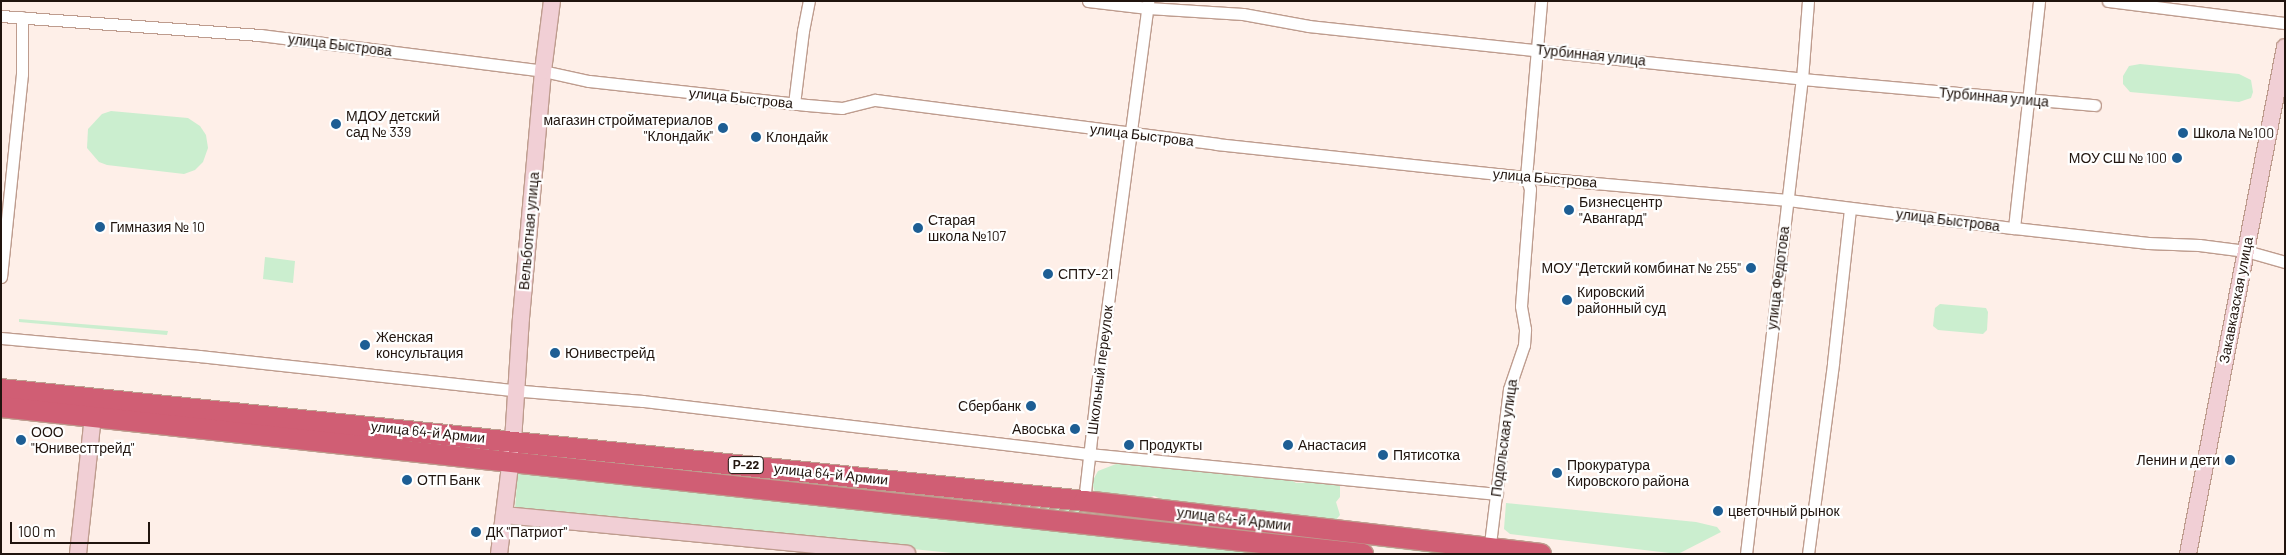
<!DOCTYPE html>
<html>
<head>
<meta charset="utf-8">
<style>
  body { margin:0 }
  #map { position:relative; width:2286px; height:555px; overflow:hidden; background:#feefe8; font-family:Barlow,sans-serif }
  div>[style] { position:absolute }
  .green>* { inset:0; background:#cbeecf }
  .roads { filter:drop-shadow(1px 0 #be9c8e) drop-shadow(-1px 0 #be9c8e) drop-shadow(0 1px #be9c8e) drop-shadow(0 -1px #be9c8e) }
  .street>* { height:11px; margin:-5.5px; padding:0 5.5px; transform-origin:5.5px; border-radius:5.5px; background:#fff }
  .secondary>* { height:16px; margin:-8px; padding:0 8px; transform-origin:8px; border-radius:8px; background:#f1cfd5 }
  .highway>* { height:20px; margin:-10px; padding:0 10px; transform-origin:10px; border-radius:10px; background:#d05e74 }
  .dots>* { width:14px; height:14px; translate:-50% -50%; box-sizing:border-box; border:2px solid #fff; border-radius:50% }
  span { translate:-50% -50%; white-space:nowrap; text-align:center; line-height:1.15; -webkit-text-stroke:4.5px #fff; paint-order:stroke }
  .shield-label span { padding:1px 4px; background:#fff; border:1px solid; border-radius:4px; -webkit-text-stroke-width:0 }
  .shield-label { font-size:12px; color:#20140e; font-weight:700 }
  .street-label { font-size:14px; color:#20140e }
  .poi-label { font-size:14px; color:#20140e }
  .left { translate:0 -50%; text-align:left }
  .right { translate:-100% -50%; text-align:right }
  .frame { position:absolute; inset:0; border:2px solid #20140e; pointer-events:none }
  .scale { position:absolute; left:10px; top:522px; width:140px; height:22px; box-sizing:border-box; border:2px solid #20140e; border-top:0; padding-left:6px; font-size:15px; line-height:18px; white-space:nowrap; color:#20140e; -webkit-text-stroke:4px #fff; paint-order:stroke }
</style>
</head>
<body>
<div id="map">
  <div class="green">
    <div style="clip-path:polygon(2140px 64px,2239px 74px,2251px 80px,2253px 92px,2251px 98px,2239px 102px,2130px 92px,2123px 84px,2123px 76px,2129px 66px)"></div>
    <div style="clip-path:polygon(111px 111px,188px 118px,200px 126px,206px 135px,208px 148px,203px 162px,195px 170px,184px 174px,107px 165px,99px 162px,87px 148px,88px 129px,102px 114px)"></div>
    <div style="clip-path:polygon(265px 257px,295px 261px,293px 283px,263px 279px)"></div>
    <div style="clip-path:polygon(1940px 304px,1986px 308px,1988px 312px,1987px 330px,1983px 334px,1938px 330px,1933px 326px,1935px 308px)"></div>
    <div style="clip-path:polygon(19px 319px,168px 331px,167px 335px,19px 322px)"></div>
    <div style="clip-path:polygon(524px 453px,1269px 529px,1271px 533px,1268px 535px,527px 455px)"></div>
    <div style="clip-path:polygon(1133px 463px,1150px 467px,1164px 465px,1232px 471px,1255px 477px,1267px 475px,1288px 478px,1296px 483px,1335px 482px,1340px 486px,1340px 497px,1336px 502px,1340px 515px,1334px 522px,1169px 502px,1154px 496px,1139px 500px,1133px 495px,1095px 493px,1092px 482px,1098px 471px,1116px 464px)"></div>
    <div style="clip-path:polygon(518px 469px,1306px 554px,962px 554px,515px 509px)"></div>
    <div style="clip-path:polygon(1506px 503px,1696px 522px,1717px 527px,1721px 532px,1678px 554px,1510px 534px,1504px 529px)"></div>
    <div style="clip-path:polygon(1310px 537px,1472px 554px,1440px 554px,1312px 539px)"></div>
  </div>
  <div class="roads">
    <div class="street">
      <div style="left:1088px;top:1px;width:60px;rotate:6.7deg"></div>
      <div style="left:1148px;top:8px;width:95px;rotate:3.6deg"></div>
      <div style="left:1243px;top:14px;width:67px;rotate:10.3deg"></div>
      <div style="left:1309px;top:26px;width:496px;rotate:6.1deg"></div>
      <div style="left:1802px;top:79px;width:294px;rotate:5.1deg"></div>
      <div style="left:2108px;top:1px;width:178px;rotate:7.1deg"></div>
      <div style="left:1px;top:16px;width:260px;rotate:4.2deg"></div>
      <div style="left:260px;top:35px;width:285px;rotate:7.2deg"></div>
      <div style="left:543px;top:71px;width:47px;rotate:12.3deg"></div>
      <div style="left:589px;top:81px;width:219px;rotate:6.3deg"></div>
      <div style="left:807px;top:105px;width:35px;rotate:5deg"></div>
      <div style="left:842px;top:108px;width:34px;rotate:-14deg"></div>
      <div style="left:875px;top:100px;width:345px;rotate:7.3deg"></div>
      <div style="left:1217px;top:144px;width:311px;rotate:6.1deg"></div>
      <div style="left:1526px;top:177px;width:263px;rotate:5deg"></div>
      <div style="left:1788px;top:200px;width:228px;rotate:7.1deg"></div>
      <div style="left:2014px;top:228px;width:135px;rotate:6.4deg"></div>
      <div style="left:2148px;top:243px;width:51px;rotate:2.2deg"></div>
      <div style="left:2199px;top:245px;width:47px;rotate:7.3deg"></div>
      <div style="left:2246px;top:251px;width:41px;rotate:15.8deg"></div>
      <div style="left:794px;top:104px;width:74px;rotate:-83deg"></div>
      <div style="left:803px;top:31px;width:31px;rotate:-79deg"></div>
      <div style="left:2014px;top:228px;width:228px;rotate:-83.7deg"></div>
      <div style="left:1px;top:277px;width:204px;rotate:-84.1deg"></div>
      <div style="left:22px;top:74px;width:57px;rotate:-90deg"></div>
      <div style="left:1px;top:338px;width:199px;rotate:5.2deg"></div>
      <div style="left:199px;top:356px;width:326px;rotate:6.2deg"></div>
      <div style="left:523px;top:391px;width:120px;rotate:4.8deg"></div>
      <div style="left:643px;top:401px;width:449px;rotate:6.8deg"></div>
      <div style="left:1089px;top:454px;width:410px;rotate:5.6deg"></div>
      <div style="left:1084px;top:501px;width:124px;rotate:-83.5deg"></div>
      <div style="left:1098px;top:378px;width:380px;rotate:-82.4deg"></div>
      <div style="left:1489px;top:552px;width:164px;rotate:-83deg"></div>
      <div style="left:1509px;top:389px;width:46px;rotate:-71.2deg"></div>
      <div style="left:1524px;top:345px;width:16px;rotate:-86deg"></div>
      <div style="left:1525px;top:329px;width:23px;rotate:-100deg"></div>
      <div style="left:1521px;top:306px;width:117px;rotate:-85.6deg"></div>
      <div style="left:1530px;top:189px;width:13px;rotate:-108deg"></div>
      <div style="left:1526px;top:177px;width:177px;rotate:-85.1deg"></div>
      <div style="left:1746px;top:554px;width:478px;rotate:-83.3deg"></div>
      <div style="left:1802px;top:79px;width:78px;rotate:-85.6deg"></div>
      <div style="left:1808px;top:554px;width:193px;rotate:-82.5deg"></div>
      <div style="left:1833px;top:363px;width:156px;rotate:-83.7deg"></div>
    </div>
    <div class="secondary">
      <div style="left:504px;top:515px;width:405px;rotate:5.5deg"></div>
      <div style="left:78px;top:554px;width:149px;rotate:-83.8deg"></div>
      <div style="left:499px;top:554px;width:114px;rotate:-82.9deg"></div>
      <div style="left:513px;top:441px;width:123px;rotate:-86.3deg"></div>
      <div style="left:521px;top:318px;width:248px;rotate:-84.9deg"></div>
      <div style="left:543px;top:71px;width:71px;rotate:-82.7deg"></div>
      <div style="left:2188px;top:554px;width:516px;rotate:-79.17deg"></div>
    </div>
    <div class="highway">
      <div style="left:1px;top:389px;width:1089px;rotate:5.9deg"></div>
      <div style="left:1084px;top:501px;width:460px;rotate:6.6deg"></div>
      <div style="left:1px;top:407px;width:1370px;rotate:6.16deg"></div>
    </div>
  </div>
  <div class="dots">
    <div style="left:336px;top:124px;background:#1d5e94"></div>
    <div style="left:723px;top:128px;background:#1d5e94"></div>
    <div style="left:2183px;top:133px;background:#1d5e94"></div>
    <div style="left:756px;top:137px;background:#1d5e94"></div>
    <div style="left:2177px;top:158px;background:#1d5e94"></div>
    <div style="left:1569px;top:210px;background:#1d5e94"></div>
    <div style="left:100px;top:227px;background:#1d5e94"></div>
    <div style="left:918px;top:228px;background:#1d5e94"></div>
    <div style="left:1751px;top:268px;background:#1d5e94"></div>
    <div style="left:1048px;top:274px;background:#1d5e94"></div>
    <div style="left:1567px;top:300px;background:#1d5e94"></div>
    <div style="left:365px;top:345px;background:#1d5e94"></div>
    <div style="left:555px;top:353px;background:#1d5e94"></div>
    <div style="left:1031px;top:406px;background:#1d5e94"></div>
    <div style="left:1075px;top:429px;background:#1d5e94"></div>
    <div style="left:21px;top:440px;background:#1d5e94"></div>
    <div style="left:1129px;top:445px;background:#1d5e94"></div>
    <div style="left:1288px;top:445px;background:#1d5e94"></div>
    <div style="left:1383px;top:455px;background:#1d5e94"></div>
    <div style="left:2230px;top:460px;background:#1d5e94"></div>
    <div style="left:1557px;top:473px;background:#1d5e94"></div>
    <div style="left:407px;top:480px;background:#1d5e94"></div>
    <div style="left:1718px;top:511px;background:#1d5e94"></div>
    <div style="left:476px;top:532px;background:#1d5e94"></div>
  </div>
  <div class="shield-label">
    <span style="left:746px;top:465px">Р-22</span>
  </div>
  <div class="street-label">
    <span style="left:340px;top:45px;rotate:7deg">улица Быстрова</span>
    <span style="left:1591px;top:55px;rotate:6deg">Турбинная улица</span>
    <span style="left:1994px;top:97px;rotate:5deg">Турбинная улица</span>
    <span style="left:741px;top:98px;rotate:6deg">улица Быстрова</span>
    <span style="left:1142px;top:135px;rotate:7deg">улица Быстрова</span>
    <span style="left:1545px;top:178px;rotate:5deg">улица Быстрова</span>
    <span style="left:1948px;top:220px;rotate:7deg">улица Быстрова</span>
    <span style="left:529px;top:231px;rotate:-85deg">Вельботная улица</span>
    <span style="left:1778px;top:278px;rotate:-83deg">улица Федотова</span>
    <span style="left:2236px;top:300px;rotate:-79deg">Закавказская улица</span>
    <span style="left:1100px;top:370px;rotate:-83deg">Школьный переулок</span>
    <span style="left:428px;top:432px;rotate:6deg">улица 64-й Армии</span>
    <span style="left:1504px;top:438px;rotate:-82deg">Подольская улица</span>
    <span style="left:831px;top:474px;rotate:6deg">улица 64-й Армии</span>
    <span style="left:1234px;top:519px;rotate:7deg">улица 64-й Армии</span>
  </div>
  <div class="poi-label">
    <span class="left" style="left:346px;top:124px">МДОУ детский<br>сад № 339</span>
    <span class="right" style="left:713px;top:128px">магазин стройматериалов<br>"Клондайк"</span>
    <span class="left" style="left:2193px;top:133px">Школа №100</span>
    <span class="left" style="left:766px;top:137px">Клондайк</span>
    <span class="right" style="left:2167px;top:158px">МОУ СШ № 100</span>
    <span class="left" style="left:1579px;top:210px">Бизнесцентр<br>"Авангард"</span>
    <span class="left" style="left:928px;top:228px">Старая<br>школа №107</span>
    <span class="left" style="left:110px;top:227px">Гимназия № 10</span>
    <span class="right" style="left:1741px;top:268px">МОУ "Детский комбинат № 255"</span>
    <span class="left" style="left:1058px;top:274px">СПТУ-21</span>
    <span class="left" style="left:1577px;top:300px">Кировский<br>районный суд</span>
    <span class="left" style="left:376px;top:345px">Женская<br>консультация</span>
    <span class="left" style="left:565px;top:353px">Юнивестрейд</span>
    <span class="right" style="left:1021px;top:406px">Сбербанк</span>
    <span class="right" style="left:1065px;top:429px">Авоська</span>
    <span class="left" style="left:31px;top:440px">ООО<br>"Юнивесттрейд"</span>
    <span class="left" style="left:1139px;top:445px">Продукты</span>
    <span class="left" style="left:1298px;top:445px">Анастасия</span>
    <span class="left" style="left:1393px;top:455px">Пятисотка</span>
    <span class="right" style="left:2220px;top:460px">Ленин и дети</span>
    <span class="left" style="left:1567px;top:473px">Прокуратура<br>Кировского района</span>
    <span class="left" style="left:417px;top:480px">ОТП Банк</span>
    <span class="left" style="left:1728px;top:511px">цветочный рынок</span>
    <span class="left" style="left:486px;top:532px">ДК "Патриот"</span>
  </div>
  <div class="frame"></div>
  <div class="scale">100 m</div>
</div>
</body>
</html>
